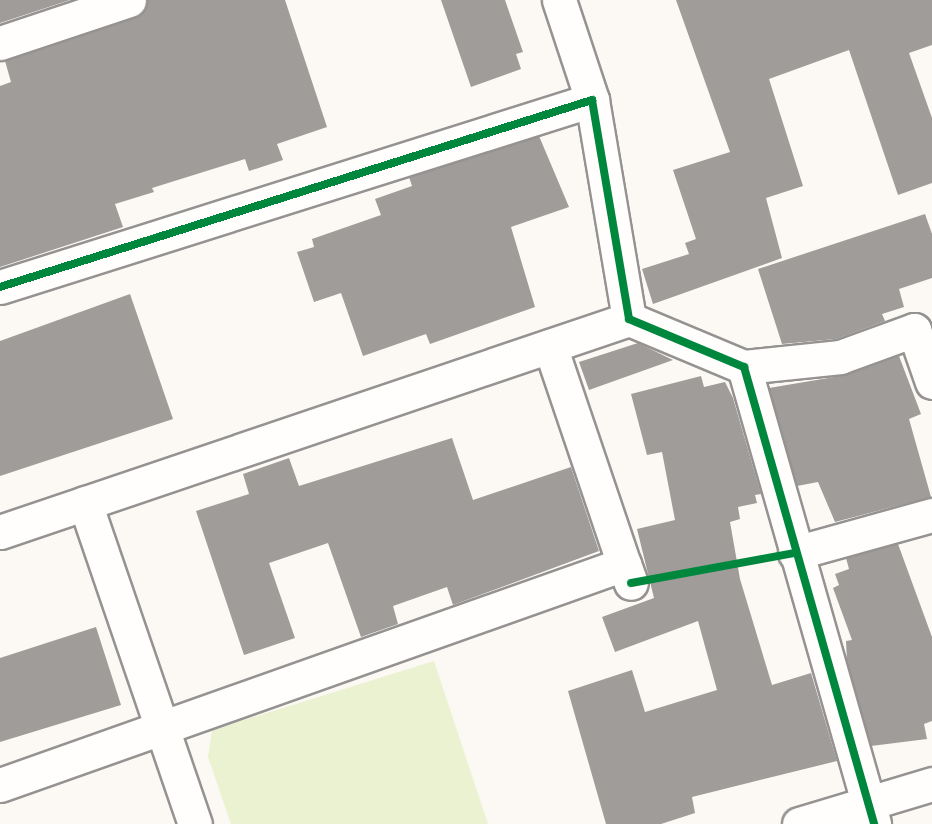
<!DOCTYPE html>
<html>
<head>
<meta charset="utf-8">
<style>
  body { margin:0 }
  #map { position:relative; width:932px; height:824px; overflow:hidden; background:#fcf8f4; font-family:Spectral,serif }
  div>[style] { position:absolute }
  .green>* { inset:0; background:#eaf2d2 }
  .building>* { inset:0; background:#9f9c99 }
  .roads { filter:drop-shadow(2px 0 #959392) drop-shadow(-2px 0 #959392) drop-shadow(0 2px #959392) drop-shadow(0 -2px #959392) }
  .street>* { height:33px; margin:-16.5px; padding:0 16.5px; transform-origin:16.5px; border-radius:16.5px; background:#fffefd }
  .cycleway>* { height:8px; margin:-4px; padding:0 4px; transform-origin:4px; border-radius:4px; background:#00873e }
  span { translate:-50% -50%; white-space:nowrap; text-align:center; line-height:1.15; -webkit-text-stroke:6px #fff; paint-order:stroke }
</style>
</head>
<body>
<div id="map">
  <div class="green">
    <div style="clip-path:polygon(434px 661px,488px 824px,231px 824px,208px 757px,212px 730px)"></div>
  </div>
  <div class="building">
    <div style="clip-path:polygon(0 0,70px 0,0 23px)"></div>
    <div style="clip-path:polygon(147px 0,285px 0,327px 127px,277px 144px,283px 160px,249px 171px,245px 159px,152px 188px,154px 192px,115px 204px,123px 227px,0 267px,0 86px,11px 82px,5px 61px,135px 18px)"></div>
    <div style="clip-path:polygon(441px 0,505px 0,523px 52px,516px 54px,521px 69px,471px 87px)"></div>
    <div style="clip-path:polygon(676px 0,932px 0,932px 45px,909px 53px,932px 118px,932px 183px,898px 195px,849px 50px,769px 79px,803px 186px,766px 198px,782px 258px,653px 304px,642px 269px,689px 254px,685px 243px,696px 239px,673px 170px,730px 152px)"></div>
    <div style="clip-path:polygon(539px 136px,569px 207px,511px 227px,535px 307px,430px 344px,426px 334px,363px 356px,341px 293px,314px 302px,297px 252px,314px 247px,312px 239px,381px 215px,375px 199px,412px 186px,409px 177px)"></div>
    <div style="clip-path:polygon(925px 214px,932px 234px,932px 278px,899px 289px,904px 307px,882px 314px,885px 321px,836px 339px,782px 344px,758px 269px)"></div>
    <div style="clip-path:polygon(130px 294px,173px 419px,0 476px,0 341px)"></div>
    <div style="clip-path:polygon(638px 343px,673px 360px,589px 390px,579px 362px)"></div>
    <div style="clip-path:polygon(899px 356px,921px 414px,909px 419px,931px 497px,835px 522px,818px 482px,797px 486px,769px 388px,846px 375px)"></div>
    <div style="clip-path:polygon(701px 376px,704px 387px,725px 382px,733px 398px,761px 494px,755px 495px,757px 503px,738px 507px,740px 519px,730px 522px,740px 579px,772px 685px,811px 673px,837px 761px,692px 797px,695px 813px,661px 824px,606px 824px,568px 691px,632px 670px,645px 712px,717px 690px,698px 621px,615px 652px,602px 617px,654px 598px,637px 529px,675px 520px,662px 452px,647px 455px,631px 394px)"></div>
    <div style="clip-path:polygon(452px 438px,473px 500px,571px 467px,599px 551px,453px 605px,447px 587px,393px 606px,398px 624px,361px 637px,328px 543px,269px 563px,295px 638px,244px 655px,196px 511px,249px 494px,243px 474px,289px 458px,299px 486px)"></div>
    <div style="clip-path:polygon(898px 544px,932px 637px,932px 721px,924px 724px,927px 739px,871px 746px,847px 661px,846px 641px,852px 640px,833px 588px,839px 585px,835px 574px,849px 569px,846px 558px)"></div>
    <div style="clip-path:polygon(96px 627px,121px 705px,0 742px,0 658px)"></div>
  </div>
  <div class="roads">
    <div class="street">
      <div style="left:559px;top:0;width:105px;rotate:71.7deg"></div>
      <div style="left:0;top:43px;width:136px;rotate:-18.4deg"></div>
      <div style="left:0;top:287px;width:621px;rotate:-17.53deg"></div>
      <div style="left:592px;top:100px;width:222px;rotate:80.4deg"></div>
      <div style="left:629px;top:319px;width:125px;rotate:22.7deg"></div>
      <div style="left:744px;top:367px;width:475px;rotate:74.1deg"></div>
      <div style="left:550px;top:346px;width:230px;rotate:71.3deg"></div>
      <div style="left:744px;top:367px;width:97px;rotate:-5.9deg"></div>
      <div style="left:840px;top:357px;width:79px;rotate:-20deg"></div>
      <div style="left:914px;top:330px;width:55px;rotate:70.9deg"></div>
      <div style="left:85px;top:503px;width:339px;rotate:71.1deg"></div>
      <div style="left:0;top:532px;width:664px;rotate:-18.71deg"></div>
      <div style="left:795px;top:553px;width:142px;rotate:-15.5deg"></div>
      <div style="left:0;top:785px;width:662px;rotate:-19.5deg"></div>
      <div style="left:624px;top:564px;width:20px;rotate:70deg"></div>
      <div style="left:799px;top:824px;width:139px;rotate:-16.7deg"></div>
    </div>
  </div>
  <div class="cycleway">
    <div style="left:0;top:287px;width:621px;rotate:-17.53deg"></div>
    <div style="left:592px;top:100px;width:222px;rotate:80.4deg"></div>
    <div style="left:629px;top:319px;width:125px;rotate:22.7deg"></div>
    <div style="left:744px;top:367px;width:475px;rotate:74.1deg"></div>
    <div style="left:631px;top:583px;width:167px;rotate:-10.4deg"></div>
  </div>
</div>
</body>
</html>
